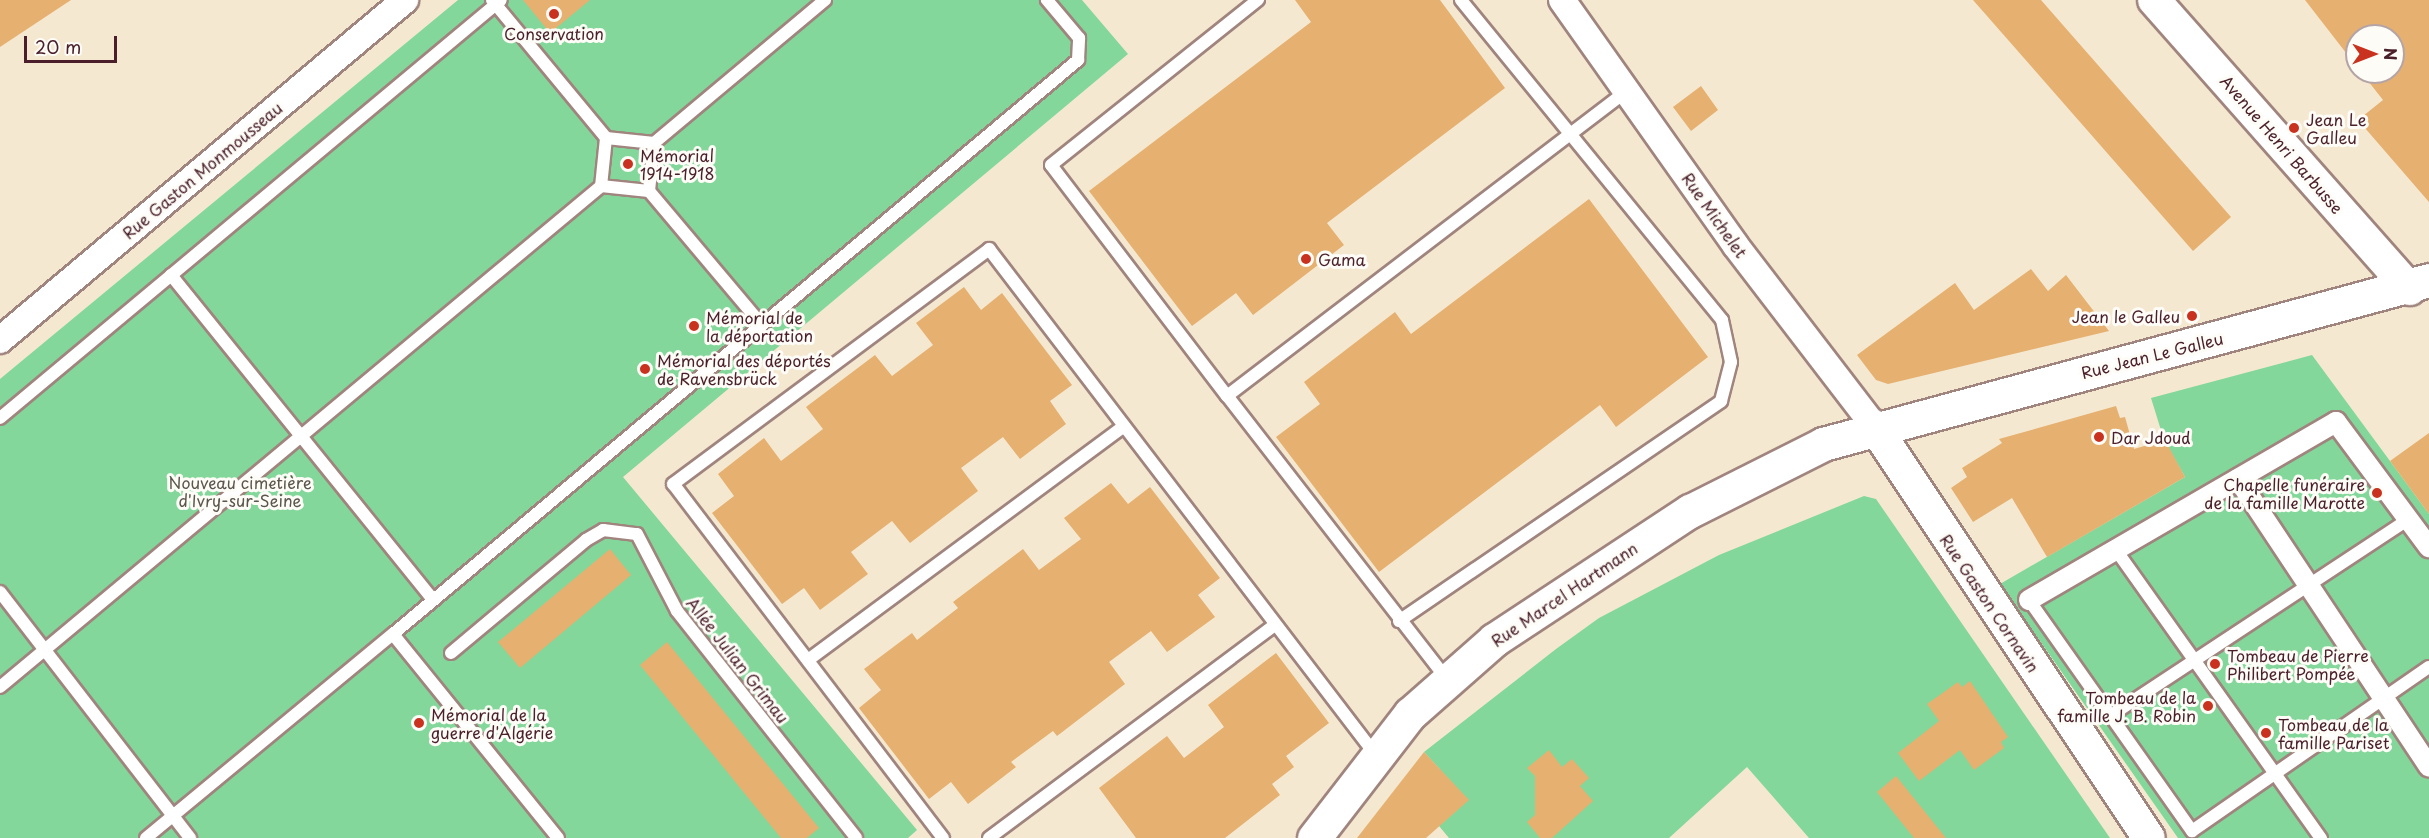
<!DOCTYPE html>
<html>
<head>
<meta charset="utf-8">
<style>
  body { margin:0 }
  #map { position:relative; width:2429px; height:838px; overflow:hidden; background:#f5e8d1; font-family:"Playpen Sans",sans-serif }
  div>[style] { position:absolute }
  .green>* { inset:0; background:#83d79a }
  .building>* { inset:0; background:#e5b070 }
  .roads { filter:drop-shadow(2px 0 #a0847e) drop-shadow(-2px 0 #a0847e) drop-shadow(0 2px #a0847e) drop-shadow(0 -2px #a0847e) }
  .service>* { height:12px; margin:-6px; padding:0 6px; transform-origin:6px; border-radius:6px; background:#fff }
  .pedestrian>* { height:20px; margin:-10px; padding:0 10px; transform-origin:10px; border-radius:10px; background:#fff }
  .minor>* { height:26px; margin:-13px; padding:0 13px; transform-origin:13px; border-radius:13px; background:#fff }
  .tertiary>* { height:32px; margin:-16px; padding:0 16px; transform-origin:16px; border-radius:16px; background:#fff }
  .secondary>* { height:33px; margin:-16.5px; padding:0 16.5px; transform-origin:16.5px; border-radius:16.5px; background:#fff }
  .dots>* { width:16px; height:16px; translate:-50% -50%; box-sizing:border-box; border:3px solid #fdfcf7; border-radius:50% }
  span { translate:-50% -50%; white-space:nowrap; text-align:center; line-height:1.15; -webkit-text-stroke:6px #fdfcf7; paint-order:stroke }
  .poi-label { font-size:16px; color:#4a1f2b }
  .left { translate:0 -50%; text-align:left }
  .right { translate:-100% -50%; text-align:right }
  .street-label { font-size:16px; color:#4a1f2b }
  .park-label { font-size:16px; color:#5b564c }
  .north { position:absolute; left:2345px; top:24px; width:60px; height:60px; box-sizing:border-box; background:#fdfcf7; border:2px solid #b5a4a5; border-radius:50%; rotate:90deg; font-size:16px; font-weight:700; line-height:24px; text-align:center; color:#4a1f2b }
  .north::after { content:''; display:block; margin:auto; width:21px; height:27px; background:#c8321e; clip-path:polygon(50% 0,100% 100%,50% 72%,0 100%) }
  .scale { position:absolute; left:24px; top:36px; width:93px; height:27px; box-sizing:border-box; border:3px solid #4a1f2b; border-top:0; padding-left:8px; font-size:18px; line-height:21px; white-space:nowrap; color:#4a1f2b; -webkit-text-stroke:4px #fdfcf7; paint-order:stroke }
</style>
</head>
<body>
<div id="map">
  <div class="green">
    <div style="clip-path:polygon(458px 0,1082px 0,1128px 54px,623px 477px,917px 830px,908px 838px,0 838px,0 379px)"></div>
    <div style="clip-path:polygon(2312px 355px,2429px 514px,2429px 838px,2178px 838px,2000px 584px,2185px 477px,2164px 440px,2151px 398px)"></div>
    <div style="clip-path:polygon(1864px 496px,1876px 499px,2110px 838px,1809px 838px,1747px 767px,1669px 838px,1449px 838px,1439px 826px,1468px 800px,1424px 752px,1556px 649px,1599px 618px,1719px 555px)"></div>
  </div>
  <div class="building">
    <div style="clip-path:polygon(0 0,71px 0,0 47px)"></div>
    <div style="clip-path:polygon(523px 0,590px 0,550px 33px)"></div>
    <div style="clip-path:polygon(1295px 0,1440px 0,1505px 88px,1327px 223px,1344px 245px,1253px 315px,1236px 293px,1192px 326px,1089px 191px,1311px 22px)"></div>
    <div style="clip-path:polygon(1973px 0,2041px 0,2231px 217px,2193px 251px)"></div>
    <div style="clip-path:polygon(2305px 0,2429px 0,2429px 202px,2358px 120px,2383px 100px,2361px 72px,2393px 72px,2393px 36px,2357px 36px,2357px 67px)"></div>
    <div style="clip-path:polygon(1701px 86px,1718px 110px,1691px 131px,1673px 107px)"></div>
    <div style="clip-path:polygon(1589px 199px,1708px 357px,1616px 427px,1600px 405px,1379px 572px,1276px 437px,1320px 404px,1304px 382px,1395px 312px,1411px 334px)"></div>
    <div style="clip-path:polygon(2031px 269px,2048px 291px,2066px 275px,2109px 331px,1888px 384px,1876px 380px,1857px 355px,1955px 283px,1974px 310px)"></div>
    <div style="clip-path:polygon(964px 287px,981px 310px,1002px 293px,1072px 385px,1050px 401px,1066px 424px,1020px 459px,1003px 437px,961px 468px,978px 491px,910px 543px,892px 521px,851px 552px,868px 574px,820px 610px,804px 588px,782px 604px,712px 513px,734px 496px,718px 474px,764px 438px,781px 461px,823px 429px,806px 407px,875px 355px,892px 376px,933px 345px,916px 323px)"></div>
    <div style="clip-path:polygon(2116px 406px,2120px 418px,2125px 417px,2134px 449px,2165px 440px,2185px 477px,2047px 557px,2012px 498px,1973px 522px,1951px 488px,1967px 477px,1962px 468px,2002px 443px,1999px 439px)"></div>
    <div style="clip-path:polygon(2429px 433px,2429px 514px,2390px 461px)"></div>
    <div style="clip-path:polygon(1111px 483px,1128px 504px,1150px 487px,1220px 578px,1198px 595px,1215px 617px,1167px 652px,1151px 631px,1109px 662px,1125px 684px,1057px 736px,1053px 731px,1011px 762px,1016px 767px,968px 804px,951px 782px,929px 799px,859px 708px,881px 690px,864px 669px,912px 633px,917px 640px,958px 608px,953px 602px,1023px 549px,1039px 570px,1081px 539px,1064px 518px)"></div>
    <div style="clip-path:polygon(610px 549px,631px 575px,520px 668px,498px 642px)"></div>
    <div style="clip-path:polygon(667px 642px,819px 828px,807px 838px,781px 838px,640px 665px)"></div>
    <div style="clip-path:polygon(1276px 653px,1329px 723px,1286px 756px,1294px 767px,1272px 784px,1280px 795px,1225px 838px,1136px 838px,1099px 788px,1167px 736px,1184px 758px,1224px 727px,1208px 705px)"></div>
    <div style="clip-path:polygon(1970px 681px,2008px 737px,2001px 742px,2004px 748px,1974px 770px,1960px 750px,1919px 781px,1898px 753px,1939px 721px,1927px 704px,1958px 682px,1962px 687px)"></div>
    <div style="clip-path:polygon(1549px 750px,1562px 767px,1572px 759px,1589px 778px,1580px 786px,1593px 801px,1552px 838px,1540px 838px,1527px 822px,1535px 815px,1535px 776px,1527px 768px)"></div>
    <div style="clip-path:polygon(1424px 752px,1469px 800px,1426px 838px,1357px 838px)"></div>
    <div style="clip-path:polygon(1896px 776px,1946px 838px,1914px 838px,1877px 792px)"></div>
  </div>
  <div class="roads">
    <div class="service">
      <div style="left:492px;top:0;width:179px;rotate:50.4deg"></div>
      <div style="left:654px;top:143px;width:48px;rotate:-174.1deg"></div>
      <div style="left:606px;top:138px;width:48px;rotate:95.9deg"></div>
      <div style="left:601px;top:186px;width:48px;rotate:5.9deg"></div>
      <div style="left:649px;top:191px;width:48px;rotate:-84.1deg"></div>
      <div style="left:654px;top:143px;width:223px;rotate:-39.9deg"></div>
      <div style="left:649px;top:191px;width:175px;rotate:49.9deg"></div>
      <div style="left:171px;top:275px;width:417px;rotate:51.1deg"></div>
      <div style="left:1227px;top:396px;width:290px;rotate:-127.3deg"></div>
      <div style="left:1051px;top:165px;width:265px;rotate:-38.6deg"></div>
      <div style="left:0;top:418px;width:652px;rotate:-39.84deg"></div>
      <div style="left:2116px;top:550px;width:354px;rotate:54.6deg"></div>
      <div style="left:0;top:592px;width:311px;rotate:52.3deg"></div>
      <div style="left:2029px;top:600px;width:283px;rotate:54.8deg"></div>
      <div style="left:2192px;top:831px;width:288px;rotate:-34.7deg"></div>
      <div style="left:1399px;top:621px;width:390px;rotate:-34.3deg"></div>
      <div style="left:1721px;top:401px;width:40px;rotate:-75.6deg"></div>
      <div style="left:1731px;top:362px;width:43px;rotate:-102.1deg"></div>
      <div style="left:1722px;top:320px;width:413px;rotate:-129.2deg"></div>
      <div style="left:451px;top:653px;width:176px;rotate:-39.9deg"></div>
      <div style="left:586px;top:540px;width:20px;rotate:-30deg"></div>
      <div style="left:603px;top:530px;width:34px;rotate:7deg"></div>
      <div style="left:637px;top:534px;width:87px;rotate:62.5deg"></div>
      <div style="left:677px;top:611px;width:289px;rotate:51.7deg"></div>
      <div style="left:808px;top:660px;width:393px;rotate:-36.5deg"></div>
      <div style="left:1446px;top:678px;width:357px;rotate:-127.8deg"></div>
      <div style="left:1227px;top:396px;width:504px;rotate:-37.35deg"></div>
      <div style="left:0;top:687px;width:782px;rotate:-39.81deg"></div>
      <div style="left:2110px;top:716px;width:358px;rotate:-33.4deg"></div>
      <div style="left:146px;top:838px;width:320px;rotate:-39.6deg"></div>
      <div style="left:558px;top:838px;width:262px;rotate:-129deg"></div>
      <div style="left:393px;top:634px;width:894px;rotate:-39.96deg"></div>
      <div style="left:1078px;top:60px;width:22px;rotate:-87deg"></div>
      <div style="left:1079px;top:38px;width:50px;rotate:-130.1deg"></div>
      <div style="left:943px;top:838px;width:445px;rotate:-127.3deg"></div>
      <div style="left:673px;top:484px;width:394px;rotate:-36.6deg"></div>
      <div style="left:989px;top:249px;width:636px;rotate:52.61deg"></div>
      <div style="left:989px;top:838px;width:357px;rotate:-36.7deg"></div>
    </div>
    <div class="pedestrian">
      <div style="left:2238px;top:479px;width:345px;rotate:56.4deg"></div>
      <div style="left:2029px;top:600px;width:355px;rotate:-30.1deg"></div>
      <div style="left:2336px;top:422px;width:156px;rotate:53.4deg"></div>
    </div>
    <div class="minor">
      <div style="left:1562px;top:0;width:301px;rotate:54.7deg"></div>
      <div style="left:1736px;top:246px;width:227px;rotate:52.5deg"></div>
      <div style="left:0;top:340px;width:529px;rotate:-40.01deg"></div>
    </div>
    <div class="tertiary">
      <div style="left:2154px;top:0;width:386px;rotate:48.5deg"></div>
      <div style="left:1874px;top:426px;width:495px;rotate:56.3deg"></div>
    </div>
    <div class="secondary">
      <div style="left:1314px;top:838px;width:157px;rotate:-52.3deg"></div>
      <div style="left:1410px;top:714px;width:112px;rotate:-41.4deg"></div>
      <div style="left:1494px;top:640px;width:235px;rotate:-33.4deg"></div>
      <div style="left:1690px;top:511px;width:149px;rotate:-26.7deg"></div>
      <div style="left:1823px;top:444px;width:628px;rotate:-15.14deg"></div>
    </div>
  </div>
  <div class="dots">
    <div style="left:554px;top:14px;background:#c8321e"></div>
    <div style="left:2294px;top:128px;background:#c8321e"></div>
    <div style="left:628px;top:164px;background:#c8321e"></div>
    <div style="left:1306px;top:259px;background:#c8321e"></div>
    <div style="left:2192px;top:316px;background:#c8321e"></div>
    <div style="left:694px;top:326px;background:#c8321e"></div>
    <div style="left:645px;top:369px;background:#c8321e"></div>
    <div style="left:2099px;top:437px;background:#c8321e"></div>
    <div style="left:2377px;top:493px;background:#c8321e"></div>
    <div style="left:2215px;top:664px;background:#c8321e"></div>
    <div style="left:2208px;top:706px;background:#c8321e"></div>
    <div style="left:419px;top:723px;background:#c8321e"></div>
    <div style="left:2266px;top:733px;background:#c8321e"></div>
  </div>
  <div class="poi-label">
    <span style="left:554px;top:33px">Conservation</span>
    <span class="left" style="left:2306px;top:128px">Jean Le<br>Galleu</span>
    <span class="left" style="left:640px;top:164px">Mémorial<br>1914-1918</span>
    <span class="left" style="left:1318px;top:259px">Gama</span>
    <span class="right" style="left:2180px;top:316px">Jean le Galleu</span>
    <span class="left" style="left:706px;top:326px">Mémorial de<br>la déportation</span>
    <span class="left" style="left:657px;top:369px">Mémorial des déportés<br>de Ravensbrück</span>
    <span class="left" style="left:2111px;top:437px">Dar Jdoud</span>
    <span class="right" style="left:2365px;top:493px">Chapelle funéraire<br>de la famille Marotte</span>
    <span class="left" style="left:2227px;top:664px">Tombeau de Pierre<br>Philibert Pompée</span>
    <span class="right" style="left:2196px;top:706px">Tombeau de la<br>famille J. B. Robin</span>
    <span class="left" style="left:431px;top:723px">Mémorial de la<br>guerre d'Algérie</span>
    <span class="left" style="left:2278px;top:733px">Tombeau de la<br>famille Pariset</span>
  </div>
  <div class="street-label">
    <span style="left:2282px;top:144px;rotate:49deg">Avenue Henri Barbusse</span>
    <span style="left:202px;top:170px;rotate:-40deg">Rue Gaston Monmousseau</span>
    <span style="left:1715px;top:215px;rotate:55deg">Rue Michelet</span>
    <span style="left:2152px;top:355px;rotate:-14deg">Rue Jean Le Galleu</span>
    <span style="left:1564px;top:594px;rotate:-34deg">Rue Marcel Hartmann</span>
    <span style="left:1990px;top:603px;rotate:56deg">Rue Gaston Cornavin</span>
    <span style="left:738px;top:660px;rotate:52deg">Allée Julian Grimau</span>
  </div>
  <div class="park-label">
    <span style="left:240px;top:491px">Nouveau cimetière<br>d'Ivry-sur-Seine</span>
  </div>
  <div class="north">N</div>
  <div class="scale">20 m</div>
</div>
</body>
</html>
